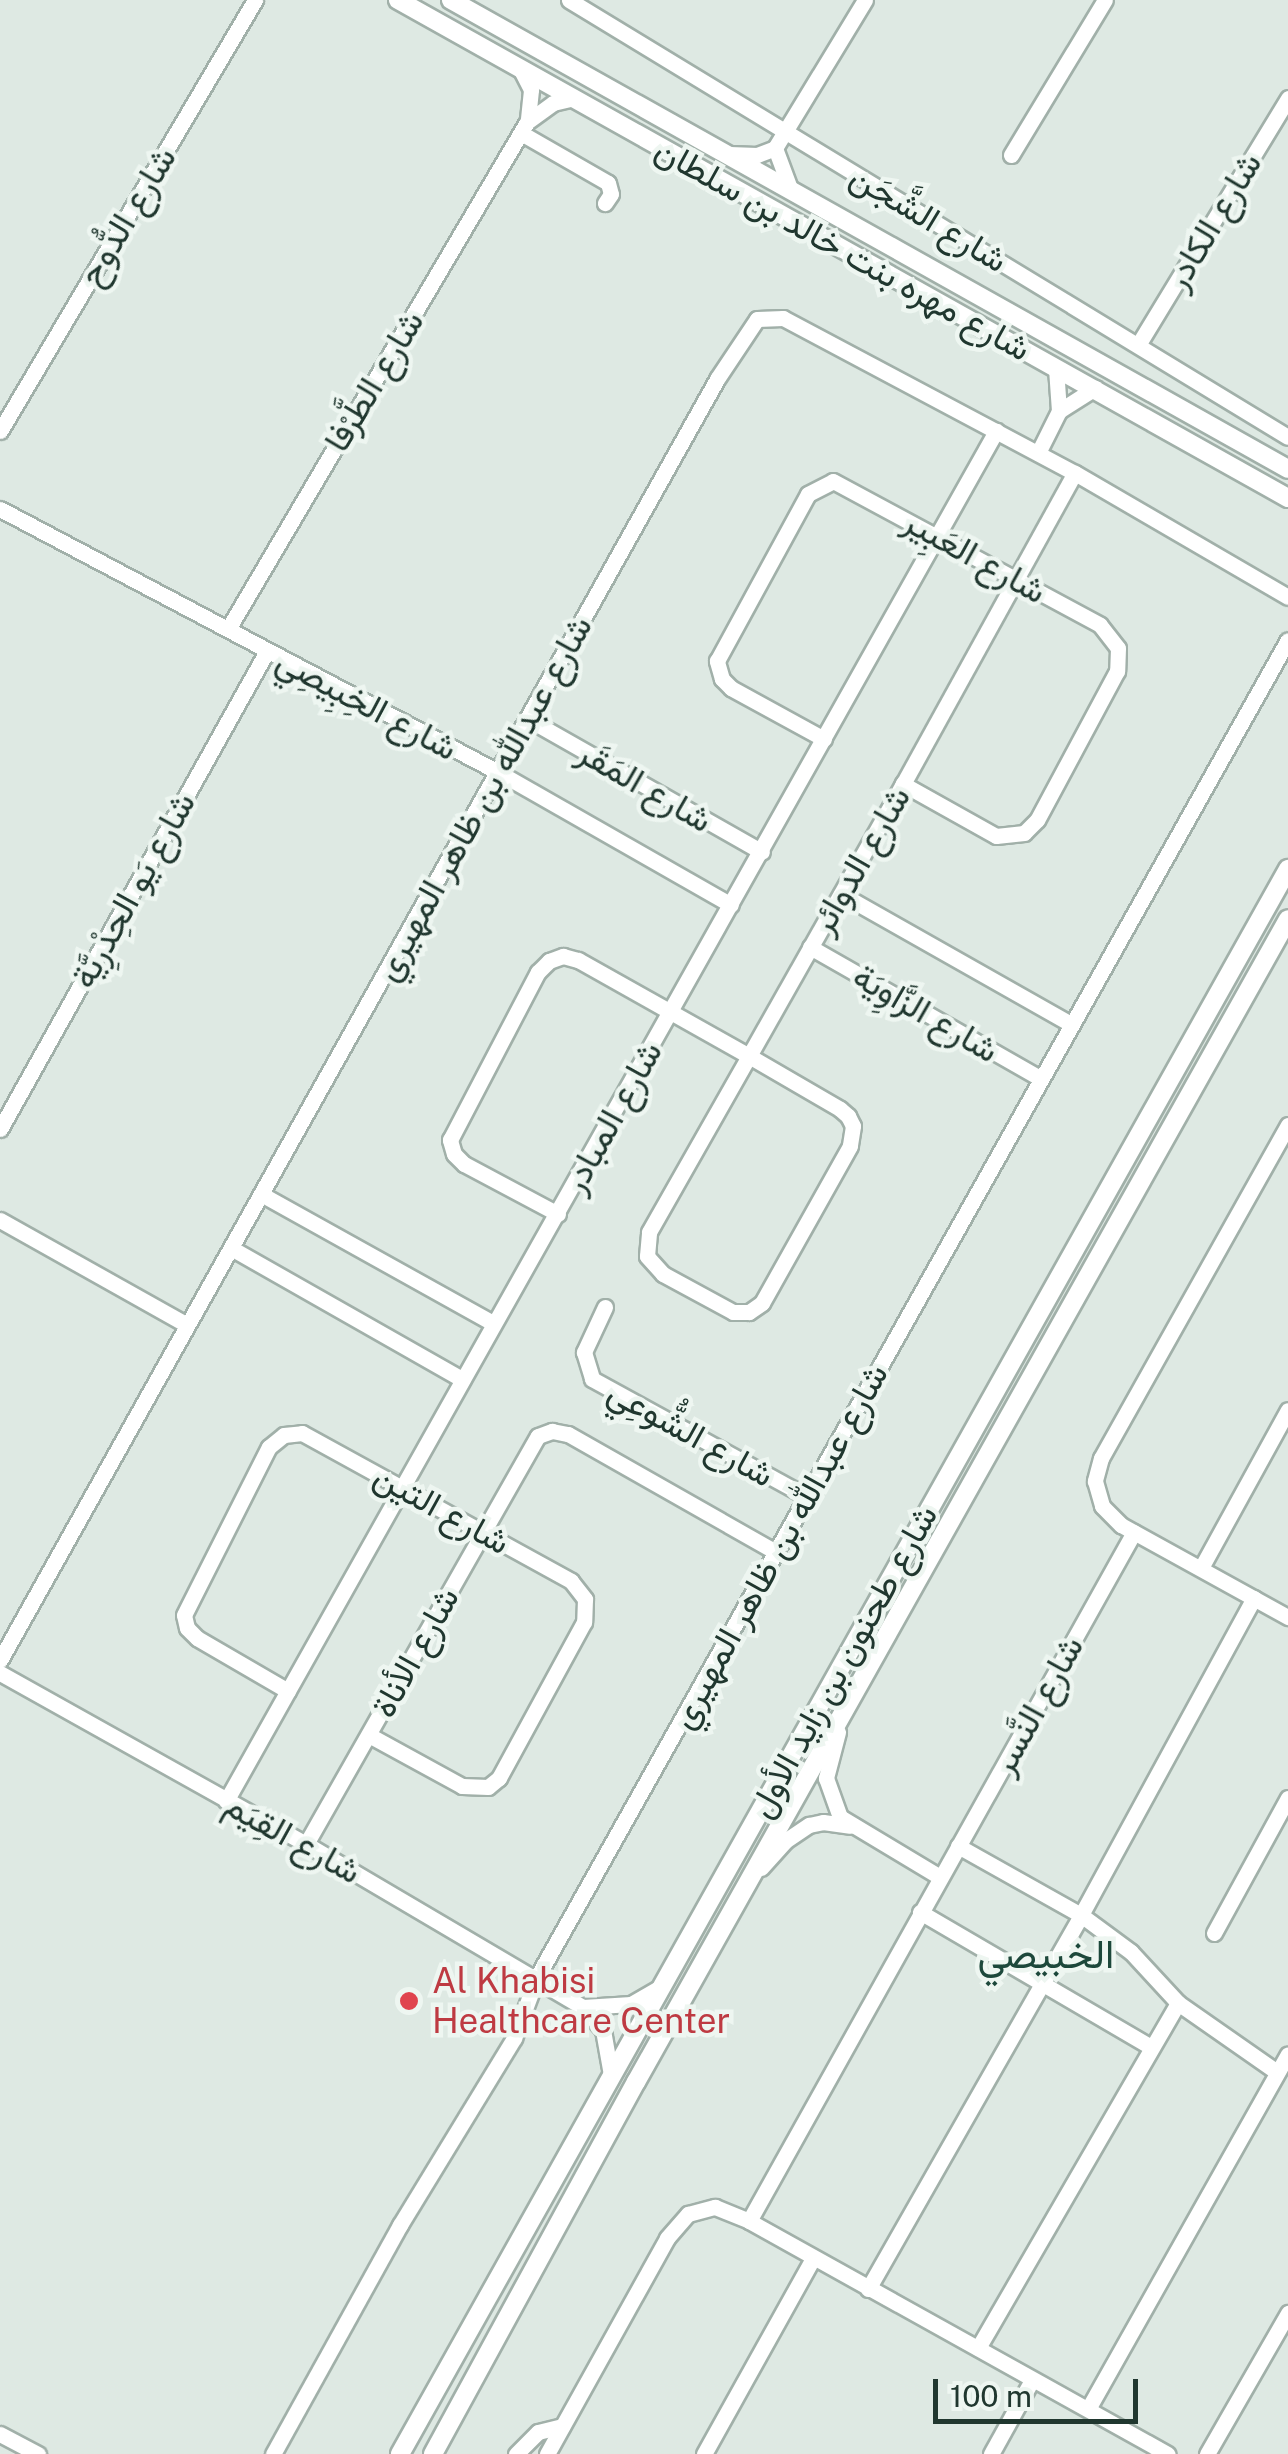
<!DOCTYPE html>
<html>
<head>
<meta charset="utf-8">
<style>
  body { margin:0 }
  #map { position:relative; width:1288px; height:2454px; overflow:hidden; background:#dee9e3; font-family:"Public Sans",Vazirmatn,sans-serif }
  div>[style] { position:absolute }
  .roads { filter:drop-shadow(2px 0 #a1b0a9) drop-shadow(-2px 0 #a1b0a9) drop-shadow(0 2px #a1b0a9) drop-shadow(0 -2px #a1b0a9) }
  .minor>* { height:15px; margin:-7.5px; padding:0 7.5px; transform-origin:7.5px; border-radius:7.5px; background:#fff }
  .tertiary>* { height:18px; margin:-9px; padding:0 9px; transform-origin:9px; border-radius:9px; background:#fff }
  .dots>* { width:28px; height:28px; translate:-50% -50%; box-sizing:border-box; border:5px solid #eef6f1; border-radius:50% }
  span { translate:-50% -50%; white-space:nowrap; text-align:center; line-height:1.15; -webkit-text-stroke:9px #eef6f1; paint-order:stroke }
  .street-label { font-size:35px; color:#20372f }
  .health-label { font-size:35px; color:#be3a42 }
  .left { translate:0 -50%; text-align:left }
  .quarter-label { font-size:40px; color:#1d483b }
  .scale { position:absolute; left:933px; top:2379px; width:205px; height:45px; box-sizing:border-box; border:5px solid #20372f; border-top:0; padding-left:12px; font-size:30px; line-height:35px; white-space:nowrap; color:#20372f; -webkit-text-stroke:8px #eef6f1; paint-order:stroke }
</style>
</head>
<body>
<div id="map">
  <div class="roads">
    <div class="minor">
      <div style="left:569px;top:0;width:841px;rotate:31.29deg"></div>
      <div style="left:521px;top:70px;width:22px;rotate:63deg"></div>
      <div style="left:531px;top:90px;width:29px;rotate:96deg"></div>
      <div style="left:521px;top:133px;width:100px;rotate:29.9deg"></div>
      <div style="left:608px;top:183px;width:11px;rotate:75deg"></div>
      <div style="left:611px;top:194px;width:11px;rotate:124deg"></div>
      <div style="left:775px;top:148px;width:46px;rotate:69.6deg"></div>
      <div style="left:729px;top:154px;width:28px;rotate:2deg"></div>
      <div style="left:757px;top:155px;width:19px;rotate:-21deg"></div>
      <div style="left:775px;top:148px;width:173px;rotate:-58.7deg"></div>
      <div style="left:1011px;top:155px;width:181px;rotate:-58.8deg"></div>
      <div style="left:1138px;top:345px;width:289px;rotate:-58.7deg"></div>
      <div style="left:1059px;top:411px;width:43px;rotate:-32.6deg"></div>
      <div style="left:0;top:431px;width:501px;rotate:-59.39deg"></div>
      <div style="left:1038px;top:453px;width:47px;rotate:-63.4deg"></div>
      <div style="left:1059px;top:411px;width:43px;rotate:-94deg"></div>
      <div style="left:0;top:509px;width:563px;rotate:27.84deg"></div>
      <div style="left:498px;top:772px;width:268px;rotate:29.7deg"></div>
      <div style="left:228px;top:629px;width:589px;rotate:-59.47deg"></div>
      <div style="left:527px;top:122px;width:32px;rotate:-36deg"></div>
      <div style="left:553px;top:103px;width:22px;rotate:-13deg"></div>
      <div style="left:528px;top:719px;width:269px;rotate:29.6deg"></div>
      <div style="left:824px;top:739px;width:106px;rotate:-151.3deg"></div>
      <div style="left:731px;top:688px;width:13px;rotate:-135deg"></div>
      <div style="left:722px;top:679px;width:19px;rotate:-106deg"></div>
      <div style="left:717px;top:661px;width:190px;rotate:-61.4deg"></div>
      <div style="left:808px;top:494px;width:28px;rotate:-27deg"></div>
      <div style="left:833px;top:481px;width:303px;rotate:28.3deg"></div>
      <div style="left:1100px;top:625px;width:29px;rotate:52deg"></div>
      <div style="left:1118px;top:648px;width:23px;rotate:92deg"></div>
      <div style="left:1117px;top:671px;width:169px;rotate:118.2deg"></div>
      <div style="left:1037px;top:820px;width:18px;rotate:135deg"></div>
      <div style="left:1024px;top:833px;width:28px;rotate:174deg"></div>
      <div style="left:996px;top:836px;width:107px;rotate:-150.8deg"></div>
      <div style="left:841px;top:894px;width:264px;rotate:29.5deg"></div>
      <div style="left:810px;top:947px;width:266px;rotate:29.7deg"></div>
      <div style="left:1288px;top:1125px;width:382px;rotate:119.3deg"></div>
      <div style="left:1101px;top:1458px;width:24px;rotate:105deg"></div>
      <div style="left:1095px;top:1481px;width:26px;rotate:74deg"></div>
      <div style="left:1102px;top:1506px;width:27px;rotate:45deg"></div>
      <div style="left:1121px;top:1525px;width:191px;rotate:28.9deg"></div>
      <div style="left:0;top:1129px;width:548px;rotate:-60.81deg"></div>
      <div style="left:261px;top:1194px;width:265px;rotate:29.1deg"></div>
      <div style="left:558px;top:1214px;width:106px;rotate:-152deg"></div>
      <div style="left:464px;top:1164px;width:14px;rotate:-135deg"></div>
      <div style="left:454px;top:1154px;width:15px;rotate:-106deg"></div>
      <div style="left:450px;top:1140px;width:190px;rotate:-62.4deg"></div>
      <div style="left:538px;top:972px;width:16px;rotate:-45deg"></div>
      <div style="left:549px;top:961px;width:15px;rotate:-20deg"></div>
      <div style="left:563px;top:956px;width:16px;rotate:15deg"></div>
      <div style="left:578px;top:960px;width:196px;rotate:29.3deg"></div>
      <div style="left:749px;top:1056px;width:105px;rotate:30.2deg"></div>
      <div style="left:840px;top:1109px;width:11px;rotate:41deg"></div>
      <div style="left:848px;top:1116px;width:11px;rotate:63deg"></div>
      <div style="left:853px;top:1126px;width:20px;rotate:99deg"></div>
      <div style="left:850px;top:1146px;width:180px;rotate:119.3deg"></div>
      <div style="left:762px;top:1303px;width:16px;rotate:145deg"></div>
      <div style="left:749px;top:1312px;width:16px;rotate:180deg"></div>
      <div style="left:733px;top:1312px;width:80px;rotate:-151.5deg"></div>
      <div style="left:663px;top:1274px;width:24px;rotate:-132deg"></div>
      <div style="left:647px;top:1256px;width:24px;rotate:-85deg"></div>
      <div style="left:649px;top:1232px;width:202px;rotate:-60.4deg"></div>
      <div style="left:749px;top:1056px;width:313px;rotate:-60.5deg"></div>
      <div style="left:903px;top:784px;width:355px;rotate:-61.1deg"></div>
      <div style="left:0;top:1220px;width:214px;rotate:29.3deg"></div>
      <div style="left:231px;top:1248px;width:266px;rotate:29.6deg"></div>
      <div style="left:605px;top:1307px;width:50px;rotate:115deg"></div>
      <div style="left:584px;top:1352px;width:28px;rotate:73deg"></div>
      <div style="left:592px;top:1379px;width:244px;rotate:28.7deg"></div>
      <div style="left:1201px;top:1568px;width:180px;rotate:-61.2deg"></div>
      <div style="left:0;top:1660px;width:1468px;rotate:-60.76deg"></div>
      <div style="left:717px;top:379px;width:72px;rotate:-56.3deg"></div>
      <div style="left:757px;top:319px;width:26px;rotate:-2deg"></div>
      <div style="left:783px;top:318px;width:331px;rotate:28deg"></div>
      <div style="left:1075px;top:473px;width:246px;rotate:30.2deg"></div>
      <div style="left:0;top:1673px;width:351px;rotate:29.2deg"></div>
      <div style="left:306px;top:1844px;width:321px;rotate:30.5deg"></div>
      <div style="left:583px;top:2007px;width:30px;rotate:49deg"></div>
      <div style="left:603px;top:2030px;width:46px;rotate:79.9deg"></div>
      <div style="left:288px;top:1691px;width:105px;rotate:-149.8deg"></div>
      <div style="left:197px;top:1638px;width:14px;rotate:-135deg"></div>
      <div style="left:187px;top:1628px;width:13px;rotate:-103deg"></div>
      <div style="left:184px;top:1615px;width:188px;rotate:-63.2deg"></div>
      <div style="left:269px;top:1447px;width:19px;rotate:-39deg"></div>
      <div style="left:284px;top:1435px;width:18px;rotate:-6deg"></div>
      <div style="left:302px;top:1433px;width:307px;rotate:28.8deg"></div>
      <div style="left:571px;top:1581px;width:23px;rotate:52deg"></div>
      <div style="left:585px;top:1599px;width:23px;rotate:92deg"></div>
      <div style="left:584px;top:1622px;width:178px;rotate:118.6deg"></div>
      <div style="left:499px;top:1778px;width:14px;rotate:141deg"></div>
      <div style="left:488px;top:1787px;width:26px;rotate:-178deg"></div>
      <div style="left:462px;top:1786px;width:106px;rotate:-151.3deg"></div>
      <div style="left:838px;top:1732px;width:48px;rotate:104.6deg"></div>
      <div style="left:826px;top:1778px;width:41px;rotate:70.3deg"></div>
      <div style="left:840px;top:1817px;width:117px;rotate:31deg"></div>
      <div style="left:226px;top:1801px;width:1572px;rotate:-60.66deg"></div>
      <div style="left:306px;top:1844px;width:469px;rotate:-60.4deg"></div>
      <div style="left:538px;top:1436px;width:15px;rotate:-20deg"></div>
      <div style="left:552px;top:1431px;width:16px;rotate:11deg"></div>
      <div style="left:568px;top:1434px;width:239px;rotate:29.6deg"></div>
      <div style="left:958px;top:1846px;width:141px;rotate:29.3deg"></div>
      <div style="left:1081px;top:1915px;width:62px;rotate:36.5deg"></div>
      <div style="left:1131px;top:1952px;width:69px;rotate:47.3deg"></div>
      <div style="left:1178px;top:2003px;width:121px;rotate:34.9deg"></div>
      <div style="left:761px;top:1868px;width:36px;rotate:-48deg"></div>
      <div style="left:785px;top:1841px;width:29px;rotate:-34deg"></div>
      <div style="left:809px;top:1825px;width:14px;rotate:-12deg"></div>
      <div style="left:823px;top:1822px;width:27px;rotate:8deg"></div>
      <div style="left:920px;top:1912px;width:268px;rotate:30.3deg"></div>
      <div style="left:1214px;top:1933px;width:154px;rotate:-61.3deg"></div>
      <div style="left:583px;top:2007px;width:48px;rotate:-3.6deg"></div>
      <div style="left:631px;top:2004px;width:32px;rotate:-30deg"></div>
      <div style="left:749px;top:2221px;width:789px;rotate:-60.8deg"></div>
      <div style="left:868px;top:2289px;width:430px;rotate:-60.3deg"></div>
      <div style="left:1081px;top:1915px;width:361px;rotate:-61.4deg"></div>
      <div style="left:978px;top:2348px;width:399px;rotate:-59.9deg"></div>
      <div style="left:1088px;top:2409px;width:407px;rotate:-60.6deg"></div>
      <div style="left:0;top:2434px;width:43px;rotate:27.8deg"></div>
      <div style="left:273px;top:2454px;width:262px;rotate:-61deg"></div>
      <div style="left:400px;top:2225px;width:219px;rotate:-58.6deg"></div>
      <div style="left:514px;top:2038px;width:65px;rotate:-69.3deg"></div>
      <div style="left:537px;top:1977px;width:1533px;rotate:-60.68deg"></div>
      <div style="left:516px;top:2454px;width:31px;rotate:-45deg"></div>
      <div style="left:538px;top:2432px;width:25px;rotate:-14deg"></div>
      <div style="left:547px;top:2454px;width:247px;rotate:-60.9deg"></div>
      <div style="left:667px;top:2238px;width:32px;rotate:-49deg"></div>
      <div style="left:688px;top:2214px;width:28px;rotate:-15deg"></div>
      <div style="left:715px;top:2207px;width:37px;rotate:22deg"></div>
      <div style="left:749px;top:2221px;width:479px;rotate:29.1deg"></div>
      <div style="left:704px;top:2454px;width:224px;rotate:-60.9deg"></div>
      <div style="left:991px;top:2454px;width:85px;rotate:-61deg"></div>
      <div style="left:1207px;top:2454px;width:163px;rotate:-60.1deg"></div>
    </div>
    <div class="tertiary">
      <div style="left:398px;top:0;width:1020px;rotate:29.23deg"></div>
      <div style="left:451px;top:0;width:959px;rotate:29.26deg"></div>
      <div style="left:400px;top:2454px;width:1817px;rotate:-60.74deg"></div>
      <div style="left:433px;top:2454px;width:424px;rotate:-61.4deg"></div>
      <div style="left:636px;top:2082px;width:1333px;rotate:-60.72deg"></div>
    </div>
  </div>
  <div class="dots">
    <div style="left:409px;top:2001px;background:#e0444e"></div>
  </div>
  <div class="street-label">
    <span style="left:127px;top:216px;rotate:-59deg">شارع الدُّوح</span>
    <span style="left:929px;top:218px;rotate:31deg">شارع الشَّجَن</span>
    <span style="left:1213px;top:221px;rotate:-59deg">شارع الكادر</span>
    <span style="left:843px;top:249px;rotate:29deg">شارع مهره بنت خالد بن سلطان</span>
    <span style="left:374px;top:381px;rotate:-59deg">شارع الطَّرْفا</span>
    <span style="left:975px;top:556px;rotate:29deg">شارع العَبِير</span>
    <span style="left:367px;top:704px;rotate:28deg">شارع الخِبِيصِي</span>
    <span style="left:645px;top:786px;rotate:30deg">شارع المَقَر</span>
    <span style="left:483px;top:798px;rotate:-61deg">شارع عبدالله بن ظاهر المهيري</span>
    <span style="left:860px;top:860px;rotate:-60deg">شارع الدوائر</span>
    <span style="left:133px;top:890px;rotate:-61deg">شارع يَو الحِدْرِيَّة</span>
    <span style="left:926px;top:1013px;rotate:30deg">شارع الزَّاوِيَة</span>
    <span style="left:612px;top:1117px;rotate:-61deg">شارع المبادر</span>
    <span style="left:691px;top:1433px;rotate:29deg">شارع الشُّوعِي</span>
    <span style="left:442px;top:1509px;rotate:29deg">شارع التين</span>
    <span style="left:779px;top:1546px;rotate:-61deg">شارع عبدالله بن ظاهر المهيري</span>
    <span style="left:415px;top:1652px;rotate:-61deg">شارع الأناة</span>
    <span style="left:843px;top:1661px;rotate:-61deg">شارع طحنون بن زايد الأول</span>
    <span style="left:1037px;top:1705px;rotate:-61deg">شارع النَّسر</span>
    <span style="left:293px;top:1838px;rotate:29deg">شارع القِيَم</span>
  </div>
  <div class="health-label">
    <span class="left" style="left:432px;top:2001px">Al Khabisi<br>Healthcare Center</span>
  </div>
  <div class="quarter-label">
    <span style="left:1046px;top:1954px">الخبيصي</span>
  </div>
  <div class="scale">100 m</div>
</div>
</body>
</html>
